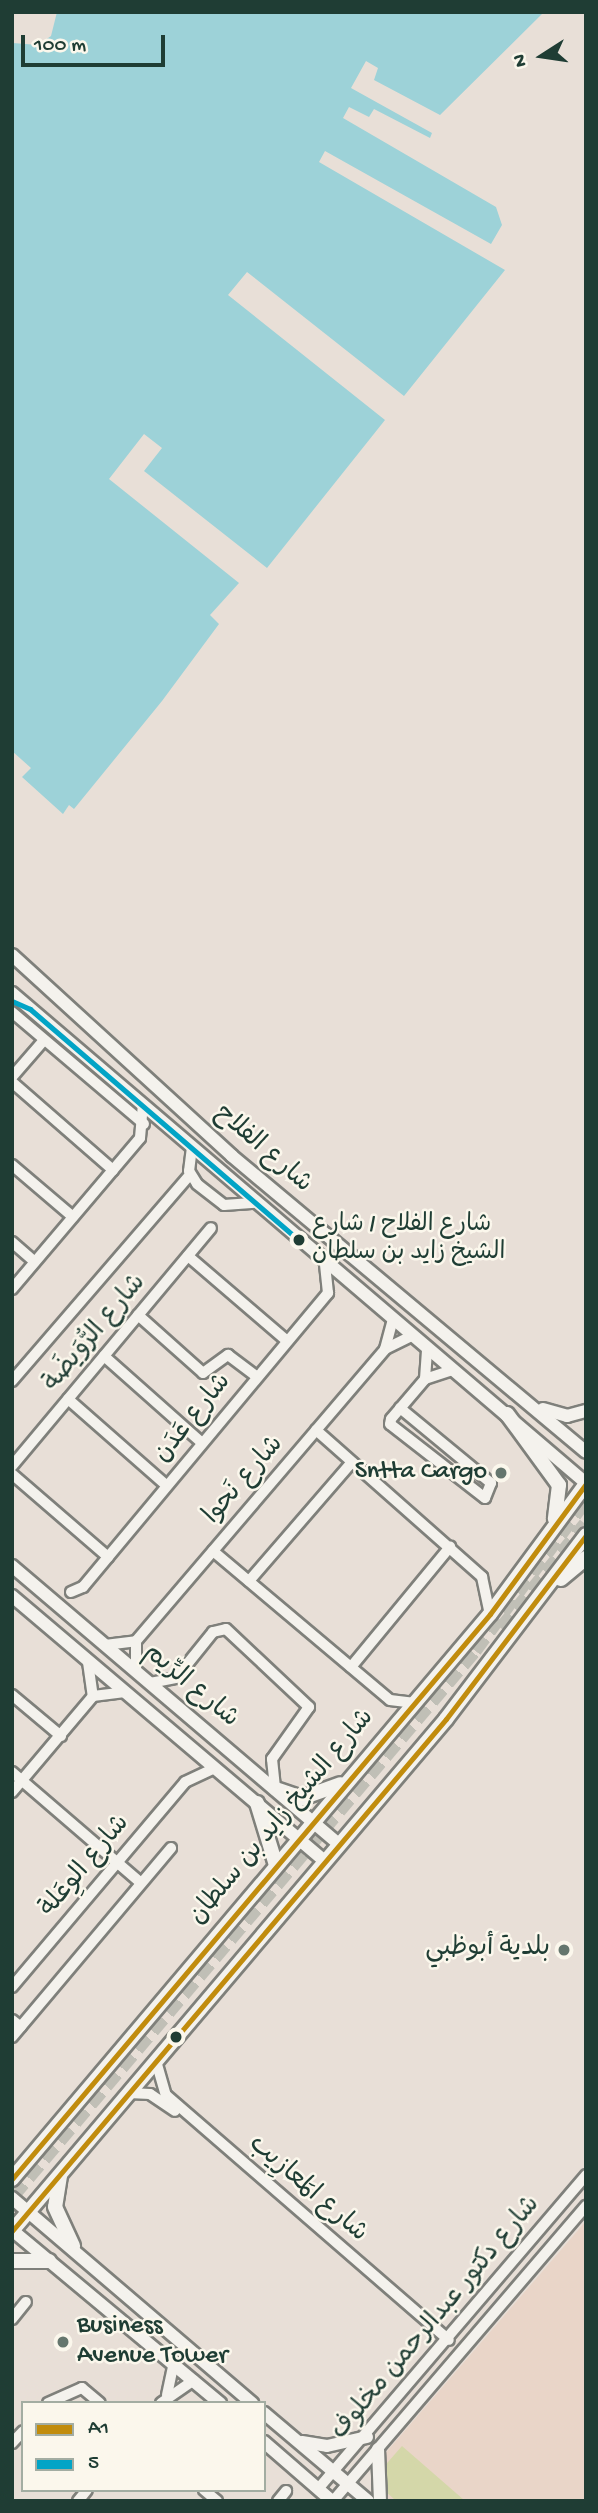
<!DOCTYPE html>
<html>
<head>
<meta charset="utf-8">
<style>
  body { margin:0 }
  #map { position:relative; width:598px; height:2513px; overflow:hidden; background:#e8dfd7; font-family:"Gochi Hand","Playpen Sans Arabic",sans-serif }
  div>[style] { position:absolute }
  .built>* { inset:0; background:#e9d5c8 }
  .green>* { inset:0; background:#d4d7a9 }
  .water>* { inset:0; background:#9dd2d8 }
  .trunk-tunnel>* { height:16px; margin-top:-8px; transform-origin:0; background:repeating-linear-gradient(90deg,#c0bfb6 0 16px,transparent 0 24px) }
  .roads { filter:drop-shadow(2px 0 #7f807b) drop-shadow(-2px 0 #7f807b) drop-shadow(0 2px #7f807b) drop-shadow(0 -2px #7f807b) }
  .minor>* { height:10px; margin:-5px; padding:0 5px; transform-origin:5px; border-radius:5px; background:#f4f2ed }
  .tertiary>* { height:12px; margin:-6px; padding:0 6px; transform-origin:6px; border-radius:6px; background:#f4f2ed }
  .secondary>* { height:12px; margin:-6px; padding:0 6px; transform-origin:6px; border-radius:6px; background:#f4f2ed }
  .primary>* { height:14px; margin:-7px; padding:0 7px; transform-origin:7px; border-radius:7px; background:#f4f2ed }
  .bus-1>* { height:5px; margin:-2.5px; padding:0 2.5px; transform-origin:2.5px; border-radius:2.5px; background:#c18c0d }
  .bus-2>* { height:5px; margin:-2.5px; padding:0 2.5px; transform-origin:2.5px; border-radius:2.5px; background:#02a4c6 }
  .dots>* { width:19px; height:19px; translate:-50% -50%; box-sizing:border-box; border:4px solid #fbf7ec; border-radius:50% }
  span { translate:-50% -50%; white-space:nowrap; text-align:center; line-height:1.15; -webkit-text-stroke:5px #fbf7ec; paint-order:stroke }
  .bus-label { font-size:24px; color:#1f3d34 }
  .left { translate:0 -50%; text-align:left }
  .street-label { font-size:26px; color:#1f3d34 }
  .poi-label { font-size:26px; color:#1f3d34 }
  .right { translate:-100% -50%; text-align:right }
  .frame { position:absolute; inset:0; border:14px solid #1f3d34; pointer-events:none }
  .legend { position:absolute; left:21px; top:2401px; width:245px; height:91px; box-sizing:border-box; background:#fbf7ec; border:2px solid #a3ada2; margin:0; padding:9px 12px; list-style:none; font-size:21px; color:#1f3d34 }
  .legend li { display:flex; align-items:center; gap:14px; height:35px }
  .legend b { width:35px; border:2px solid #a3ada2 }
  .north { position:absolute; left:507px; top:21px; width:70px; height:70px; -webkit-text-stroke:5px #fbf7ec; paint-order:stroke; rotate:258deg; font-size:19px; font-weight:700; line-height:28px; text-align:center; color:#1f3d34 }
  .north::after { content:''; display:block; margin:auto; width:24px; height:32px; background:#1f3d34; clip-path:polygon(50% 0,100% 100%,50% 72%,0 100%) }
  .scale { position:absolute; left:21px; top:35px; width:144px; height:32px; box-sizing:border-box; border:4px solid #1f3d34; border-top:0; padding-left:9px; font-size:21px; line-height:24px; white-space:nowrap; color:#1f3d34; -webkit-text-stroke:5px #fbf7ec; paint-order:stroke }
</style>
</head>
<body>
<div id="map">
  <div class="built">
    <div style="clip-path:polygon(586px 2221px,586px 2501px,387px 2501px,382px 2457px)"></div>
  </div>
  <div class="green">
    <div style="clip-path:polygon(402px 2446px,464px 2500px,396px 2501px,382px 2488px,381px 2470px)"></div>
  </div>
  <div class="water">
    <div style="clip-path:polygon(57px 12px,544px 12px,440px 115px,374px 80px,378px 68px,366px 61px,351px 88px,432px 133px,430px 138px,374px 109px,369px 117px,349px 107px,343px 118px,496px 207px,502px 225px,491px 244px,325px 151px,319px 162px,505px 270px,404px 396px,247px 272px,228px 295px,385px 420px,267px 568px,144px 471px,162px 448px,144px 434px,109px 479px,239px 583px,210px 615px,219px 624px,162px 701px,74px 809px,69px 805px,63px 814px,22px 777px,31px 768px,12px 751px,12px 48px,13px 43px,38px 45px,51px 36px)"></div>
  </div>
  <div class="trunk-tunnel">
    <div style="left:502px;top:1629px;width:134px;rotate:-51.1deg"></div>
    <div style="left:12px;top:2195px;width:714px;rotate:-49.71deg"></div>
    <div style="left:474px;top:1650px;width:189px;rotate:-53.6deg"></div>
  </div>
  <div class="roads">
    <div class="minor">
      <div style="left:12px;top:1012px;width:173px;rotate:40.3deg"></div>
      <div style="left:12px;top:1077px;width:49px;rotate:-49.1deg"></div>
      <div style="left:12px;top:1082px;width:134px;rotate:41.1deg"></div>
      <div style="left:192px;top:1147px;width:24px;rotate:97deg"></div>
      <div style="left:189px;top:1171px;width:15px;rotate:58deg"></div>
      <div style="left:197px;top:1184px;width:34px;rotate:38deg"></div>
      <div style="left:224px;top:1205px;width:31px;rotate:-4deg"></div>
      <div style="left:12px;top:1165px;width:80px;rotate:40.4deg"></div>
      <div style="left:12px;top:1242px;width:30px;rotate:41deg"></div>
      <div style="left:188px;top:1256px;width:130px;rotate:40.6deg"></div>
      <div style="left:12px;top:1289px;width:198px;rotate:-49.7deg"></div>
      <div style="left:140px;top:1138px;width:33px;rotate:-85deg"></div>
      <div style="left:138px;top:1315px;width:87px;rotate:41.7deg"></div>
      <div style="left:203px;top:1373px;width:31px;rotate:-36deg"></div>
      <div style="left:228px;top:1355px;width:35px;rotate:37deg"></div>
      <div style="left:385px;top:1349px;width:31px;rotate:-75deg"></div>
      <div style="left:104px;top:1356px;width:130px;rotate:41.6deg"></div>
      <div style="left:425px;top:1379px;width:29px;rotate:-86deg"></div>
      <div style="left:12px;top:1381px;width:272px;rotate:-49.2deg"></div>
      <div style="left:68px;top:1399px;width:130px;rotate:41.3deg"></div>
      <div style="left:400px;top:1408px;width:118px;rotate:39.5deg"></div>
      <div style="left:491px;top:1483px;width:16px;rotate:112deg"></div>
      <div style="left:485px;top:1498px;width:120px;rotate:-142.1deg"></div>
      <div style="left:390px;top:1424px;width:5px;rotate:-79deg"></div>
      <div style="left:391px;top:1419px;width:52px;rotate:-49.6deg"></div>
      <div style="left:425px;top:1379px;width:28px;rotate:-18deg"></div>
      <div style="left:316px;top:1430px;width:222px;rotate:41.5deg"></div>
      <div style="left:482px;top:1577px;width:38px;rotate:78deg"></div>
      <div style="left:12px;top:1466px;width:310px;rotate:-50.1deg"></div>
      <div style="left:12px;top:1474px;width:127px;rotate:40.8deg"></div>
      <div style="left:213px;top:1551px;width:231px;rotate:40.1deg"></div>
      <div style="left:390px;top:1700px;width:23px;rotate:7deg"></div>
      <div style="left:249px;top:1581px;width:157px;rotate:-49.1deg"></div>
      <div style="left:71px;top:1592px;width:13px;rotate:-23deg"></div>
      <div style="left:83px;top:1587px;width:383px;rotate:-50.2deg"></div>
      <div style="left:328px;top:1293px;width:30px;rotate:-96deg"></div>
      <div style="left:105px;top:1645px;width:31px;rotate:-7deg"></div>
      <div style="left:136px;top:1641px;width:384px;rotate:-49.5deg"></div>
      <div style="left:385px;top:1349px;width:30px;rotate:-26deg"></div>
      <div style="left:88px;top:1662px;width:34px;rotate:82deg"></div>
      <div style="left:351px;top:1667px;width:156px;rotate:-50.5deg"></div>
      <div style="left:136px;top:1671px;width:30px;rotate:-90deg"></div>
      <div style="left:150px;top:1683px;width:26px;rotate:-11deg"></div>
      <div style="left:176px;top:1678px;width:59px;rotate:-51.2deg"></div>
      <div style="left:213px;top:1632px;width:13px;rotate:-13deg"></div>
      <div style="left:226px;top:1629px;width:114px;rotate:43.2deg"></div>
      <div style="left:309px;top:1707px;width:64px;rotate:125.4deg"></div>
      <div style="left:272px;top:1759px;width:30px;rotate:84deg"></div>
      <div style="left:12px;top:1695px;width:64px;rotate:39.9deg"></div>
      <div style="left:12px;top:1772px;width:170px;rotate:40.7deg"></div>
      <div style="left:12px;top:1792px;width:126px;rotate:-49.8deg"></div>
      <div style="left:93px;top:1696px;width:32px;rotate:-7deg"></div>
      <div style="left:12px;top:1987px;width:268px;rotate:-49.8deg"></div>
      <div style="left:185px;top:1782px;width:33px;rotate:-25deg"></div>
      <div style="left:12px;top:2020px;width:11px;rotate:38deg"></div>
      <div style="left:12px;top:2037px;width:247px;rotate:-49.9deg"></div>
      <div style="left:156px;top:2061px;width:35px;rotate:74deg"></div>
      <div style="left:166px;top:2095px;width:374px;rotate:40.9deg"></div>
      <div style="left:129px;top:2093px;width:21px;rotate:3deg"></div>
      <div style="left:150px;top:2094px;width:30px;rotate:34deg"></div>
      <div style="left:12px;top:2319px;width:22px;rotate:-51deg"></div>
      <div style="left:167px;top:2395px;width:34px;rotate:-78deg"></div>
      <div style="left:48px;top:2403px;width:37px;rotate:-24deg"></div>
      <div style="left:82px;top:2388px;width:23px;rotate:40deg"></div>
      <div style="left:161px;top:2403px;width:40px;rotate:-34.9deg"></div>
      <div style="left:12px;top:2443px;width:16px;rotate:-47deg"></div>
      <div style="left:318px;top:2489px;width:413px;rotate:-49.5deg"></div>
      <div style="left:204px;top:2490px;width:17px;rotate:40deg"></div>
      <div style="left:78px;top:2501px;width:14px;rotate:-51deg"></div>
      <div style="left:278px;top:2501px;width:13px;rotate:-51deg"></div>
      <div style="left:333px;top:2501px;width:389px;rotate:-49.4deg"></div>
    </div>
    <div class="tertiary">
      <div style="left:12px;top:1566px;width:429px;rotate:40.4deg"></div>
      <div style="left:12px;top:1596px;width:410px;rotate:40.3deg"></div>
      <div style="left:12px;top:2198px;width:316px;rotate:40.5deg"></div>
      <div style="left:12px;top:2230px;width:271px;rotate:39.8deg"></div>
      <div style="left:264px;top:2413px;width:136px;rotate:40.2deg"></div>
      <div style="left:264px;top:2442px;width:90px;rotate:40.9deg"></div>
      <div style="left:302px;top:2442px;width:25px;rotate:9deg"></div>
      <div style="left:327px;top:2446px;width:41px;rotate:-12.7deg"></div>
      <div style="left:378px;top:2449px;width:52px;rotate:87.8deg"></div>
    </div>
    <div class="secondary">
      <div style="left:12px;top:955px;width:298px;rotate:42.4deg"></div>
      <div style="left:232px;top:1156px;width:461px;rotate:39.9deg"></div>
      <div style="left:12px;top:993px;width:755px;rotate:40.49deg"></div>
      <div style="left:543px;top:1409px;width:25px;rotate:16deg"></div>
      <div style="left:567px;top:1416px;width:20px;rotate:-15deg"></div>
    </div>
    <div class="primary">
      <div style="left:507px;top:1414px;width:88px;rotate:53.8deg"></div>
      <div style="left:559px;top:1485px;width:34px;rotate:97deg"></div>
      <div style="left:561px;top:1579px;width:33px;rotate:-40deg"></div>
      <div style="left:276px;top:1789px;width:28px;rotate:19deg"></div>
      <div style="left:302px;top:1798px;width:41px;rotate:-19.7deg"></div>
      <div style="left:257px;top:1803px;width:65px;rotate:73deg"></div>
      <div style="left:60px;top:2176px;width:31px;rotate:99deg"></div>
      <div style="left:55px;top:2207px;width:43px;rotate:65.2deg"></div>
      <div style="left:12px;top:2179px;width:740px;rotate:-49.77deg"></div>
      <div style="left:490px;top:1614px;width:162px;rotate:-53.6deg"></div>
      <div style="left:12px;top:2231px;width:671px;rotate:-49.71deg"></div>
      <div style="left:446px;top:1719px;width:231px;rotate:-52.7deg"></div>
      <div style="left:12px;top:2261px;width:37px"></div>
    </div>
  </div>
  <div class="bus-1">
    <div style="left:12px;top:2179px;width:740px;rotate:-49.77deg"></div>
    <div style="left:490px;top:1614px;width:162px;rotate:-53.6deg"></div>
    <div style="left:12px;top:2231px;width:671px;rotate:-49.71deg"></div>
    <div style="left:446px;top:1719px;width:231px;rotate:-52.7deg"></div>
  </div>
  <div class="bus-2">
    <div style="left:12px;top:1001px;width:20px;rotate:24deg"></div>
    <div style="left:30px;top:1009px;width:355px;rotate:40.7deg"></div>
  </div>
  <div class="dots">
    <div style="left:299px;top:1240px;background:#1f3d34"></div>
    <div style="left:501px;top:1473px;background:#65766d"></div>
    <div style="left:564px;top:1950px;background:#65766d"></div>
    <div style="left:176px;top:2037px;background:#1f3d34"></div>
    <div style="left:63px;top:2342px;background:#65766d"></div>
  </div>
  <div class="bus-label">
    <span class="left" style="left:312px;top:1240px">شارع الفلاح / شارع<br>الشيخ زايد بن سلطان</span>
  </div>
  <div class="street-label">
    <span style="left:262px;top:1150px;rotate:41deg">شارع الفلاح</span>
    <span style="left:96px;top:1334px;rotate:-50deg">شارع الرُّوَيضَة</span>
    <span style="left:194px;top:1419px;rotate:-51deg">شارع عَدَن</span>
    <span style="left:245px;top:1481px;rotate:-49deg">شارع نَحوا</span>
    <span style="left:190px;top:1687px;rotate:40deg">شارع الرِّيم</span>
    <span style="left:283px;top:1818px;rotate:-50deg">شارع الشيخ زايد بن سلطان</span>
    <span style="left:86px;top:1867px;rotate:-50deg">شارع الوِعَلة</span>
    <span style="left:307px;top:2190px;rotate:41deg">شارع المَعازِيب</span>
    <span style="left:437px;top:2319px;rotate:-50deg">شارع دكتور عبدالرحمن مخلوف</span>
  </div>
  <div class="poi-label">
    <span class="right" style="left:487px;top:1473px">Sntta Cargo</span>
    <span class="right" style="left:550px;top:1950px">بلدية أبوظبي</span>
    <span class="left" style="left:77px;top:2342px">Business<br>Avenue Tower</span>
  </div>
  <div class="frame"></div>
  <ul class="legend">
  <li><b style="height:9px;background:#c18c0d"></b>A1</li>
  <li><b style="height:9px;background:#02a4c6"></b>5</li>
  </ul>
  <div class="north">N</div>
  <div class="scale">100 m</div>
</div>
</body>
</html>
